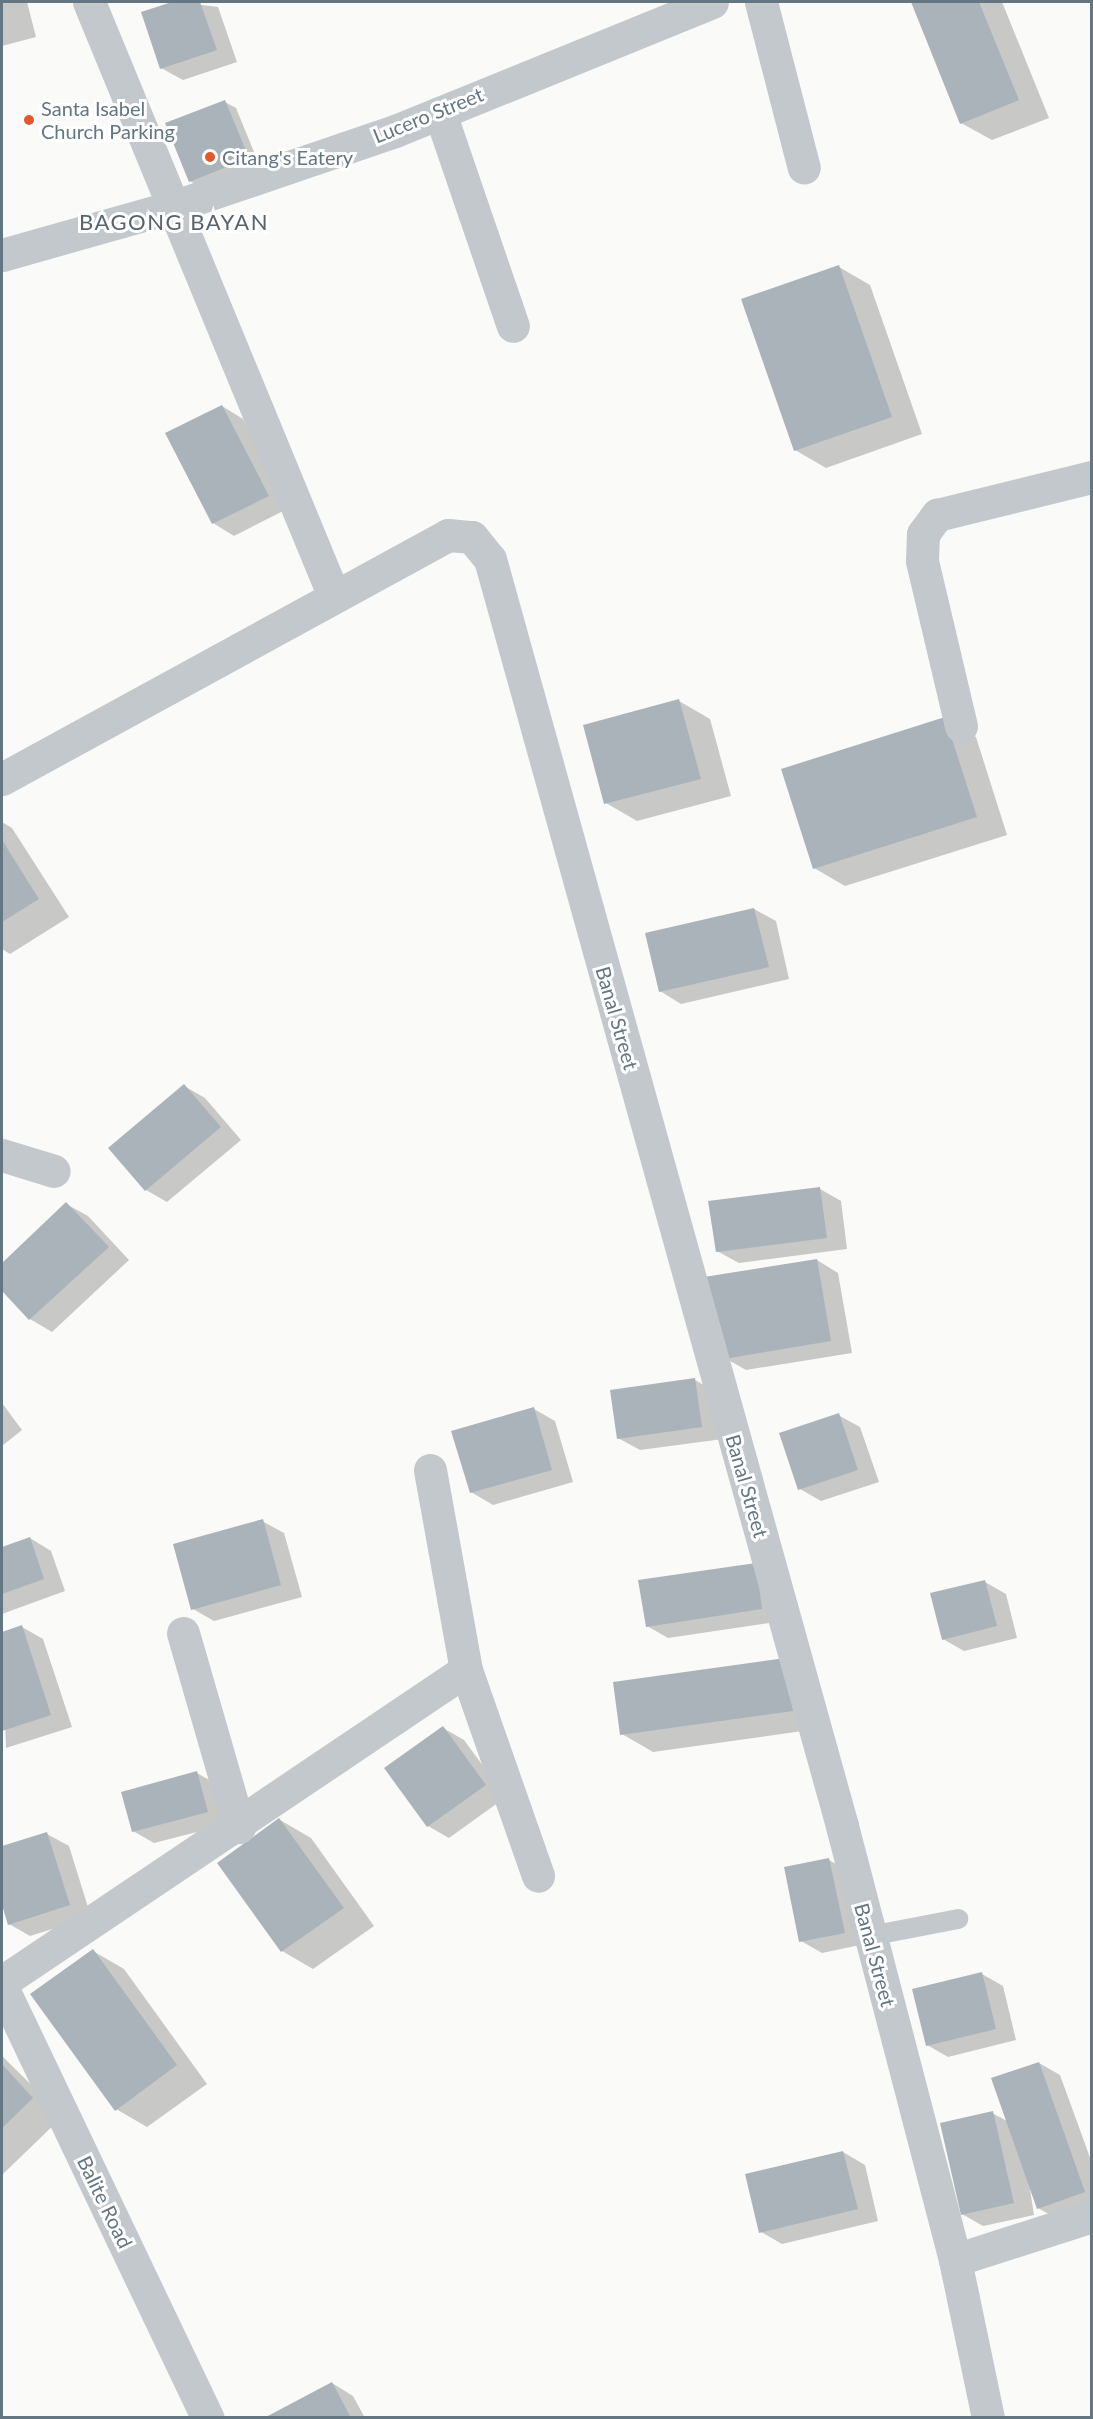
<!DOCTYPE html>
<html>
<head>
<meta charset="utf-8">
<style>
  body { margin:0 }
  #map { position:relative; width:1093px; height:2419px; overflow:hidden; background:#fafaf8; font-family:Lato,sans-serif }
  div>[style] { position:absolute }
  .shadow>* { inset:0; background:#0003 }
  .building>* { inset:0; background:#aab3b9 }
  .service>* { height:20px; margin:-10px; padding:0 10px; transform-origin:10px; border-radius:10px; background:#c3c8cc }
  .minor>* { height:33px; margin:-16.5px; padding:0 16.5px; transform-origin:16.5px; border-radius:16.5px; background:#c3c8cc }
  .tertiary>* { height:33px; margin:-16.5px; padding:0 16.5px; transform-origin:16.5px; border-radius:16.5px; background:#c3c8cc }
  .dots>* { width:16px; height:16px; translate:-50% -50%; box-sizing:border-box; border:3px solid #fff; border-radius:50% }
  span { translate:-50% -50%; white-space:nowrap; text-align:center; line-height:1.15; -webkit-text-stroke:6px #fff; paint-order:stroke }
  .poi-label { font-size:20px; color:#657683 }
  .left { translate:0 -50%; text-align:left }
  .street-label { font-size:20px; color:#657683 }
  .quarter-label { font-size:22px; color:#57646e; letter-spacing:1.5px }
  .frame { position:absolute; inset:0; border:3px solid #657683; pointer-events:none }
</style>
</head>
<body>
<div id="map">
  <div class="shadow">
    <div style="clip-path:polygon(2px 2px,27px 2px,36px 37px,2px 46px)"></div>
    <div style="clip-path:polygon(176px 2px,218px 7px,237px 62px,183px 80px,161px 68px,143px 13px)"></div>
    <div style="clip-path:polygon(912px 2px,1002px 2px,1049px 118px,992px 140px,961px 123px)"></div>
    <div style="clip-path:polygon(225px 102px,236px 108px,259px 164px,200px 187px,190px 181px)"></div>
    <div style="clip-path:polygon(839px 267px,870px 285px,922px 434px,826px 468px,795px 450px)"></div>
    <div style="clip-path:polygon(222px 406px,243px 419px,289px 508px,234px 536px,213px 523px)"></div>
    <div style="clip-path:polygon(679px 701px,710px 719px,731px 796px,637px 821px,606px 803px)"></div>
    <div style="clip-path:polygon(945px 719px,976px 737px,1007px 835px,845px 886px,814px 868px)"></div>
    <div style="clip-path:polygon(2px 822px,12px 828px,69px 917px,10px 954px,2px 949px)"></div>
    <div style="clip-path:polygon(754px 909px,776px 921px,789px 979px,681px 1004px,660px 991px)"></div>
    <div style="clip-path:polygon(184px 1086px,205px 1098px,241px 1140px,167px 1202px,146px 1190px)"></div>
    <div style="clip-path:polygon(820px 1189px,841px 1201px,847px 1249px,739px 1263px,717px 1251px)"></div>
    <div style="clip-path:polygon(66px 1204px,88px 1216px,129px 1260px,52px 1332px,30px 1319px,2px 1288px,2px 1265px)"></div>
    <div style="clip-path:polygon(817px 1260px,838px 1273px,852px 1353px,746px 1370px,725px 1358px)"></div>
    <div style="clip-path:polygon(695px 1380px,716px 1392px,723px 1439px,640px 1450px,618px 1438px)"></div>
    <div style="clip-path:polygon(2px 1403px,22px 1430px,2px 1446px)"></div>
    <div style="clip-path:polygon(534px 1409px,555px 1421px,573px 1482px,493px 1505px,471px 1492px)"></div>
    <div style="clip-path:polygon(838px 1415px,860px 1427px,879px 1482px,821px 1501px,800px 1489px)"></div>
    <div style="clip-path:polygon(262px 1521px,284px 1533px,302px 1597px,214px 1621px,193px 1609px)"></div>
    <div style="clip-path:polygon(30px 1538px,51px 1551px,65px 1591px,2px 1614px,2px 1548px)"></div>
    <div style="clip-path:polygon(755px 1564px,783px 1621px,668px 1638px,647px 1626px)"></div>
    <div style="clip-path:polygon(985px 1582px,1006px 1594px,1017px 1638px,964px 1651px,943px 1639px)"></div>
    <div style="clip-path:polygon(22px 1627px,43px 1639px,72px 1727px,6px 1748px,2px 1633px)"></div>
    <div style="clip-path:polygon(785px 1659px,824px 1728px,653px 1752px,622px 1734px)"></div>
    <div style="clip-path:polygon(443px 1728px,464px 1740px,506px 1797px,449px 1838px,428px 1826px)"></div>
    <div style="clip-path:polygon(197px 1773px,218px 1785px,228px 1824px,154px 1843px,133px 1831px)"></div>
    <div style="clip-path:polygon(280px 1820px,311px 1838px,374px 1926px,313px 1969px,282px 1951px,219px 1863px)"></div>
    <div style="clip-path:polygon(47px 1834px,69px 1846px,91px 1917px,30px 1936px,9px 1924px,2px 1901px,2px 1848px)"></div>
    <div style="clip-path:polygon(829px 1860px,850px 1872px,865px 1944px,822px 1953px,801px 1941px)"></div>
    <div style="clip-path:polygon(93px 1951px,124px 1969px,207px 2084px,147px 2127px,116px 2109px)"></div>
    <div style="clip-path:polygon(982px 1974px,1003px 1986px,1016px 2040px,948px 2057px,927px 2045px)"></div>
    <div style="clip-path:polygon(2px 2056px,63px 2116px,2px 2175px)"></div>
    <div style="clip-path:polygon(1039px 2063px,1060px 2075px,1092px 2163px,1092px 2209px,1059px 2220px,1038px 2208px,1029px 2183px,1034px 2215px,983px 2226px,962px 2214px,992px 2113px,1007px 2121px)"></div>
    <div style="clip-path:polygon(843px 2152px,865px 2165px,878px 2221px,782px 2244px,761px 2232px)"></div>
    <div style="clip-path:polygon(332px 2383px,353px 2396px,365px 2418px,267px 2418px)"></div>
  </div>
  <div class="building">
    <div style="clip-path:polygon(172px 2px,200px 2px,217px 50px,160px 69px,141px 12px)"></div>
    <div style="clip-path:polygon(911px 2px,979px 2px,1019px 100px,960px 124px)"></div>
    <div style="clip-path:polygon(225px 100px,249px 158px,189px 182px,165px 123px)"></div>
    <div style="clip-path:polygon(839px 265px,892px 417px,794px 451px,741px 299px)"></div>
    <div style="clip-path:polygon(222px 405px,269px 496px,212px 524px,165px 433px)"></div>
    <div style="clip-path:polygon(679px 699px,701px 779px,604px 804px,583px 725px)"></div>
    <div style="clip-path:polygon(945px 717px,977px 817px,813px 869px,781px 769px)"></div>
    <div style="clip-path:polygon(2px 840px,39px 899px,2px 922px)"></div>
    <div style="clip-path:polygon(754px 908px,769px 967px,659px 992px,645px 933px)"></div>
    <div style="clip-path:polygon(184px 1084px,221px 1127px,145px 1191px,108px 1148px)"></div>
    <div style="clip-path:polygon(820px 1187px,827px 1238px,716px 1252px,708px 1201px)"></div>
    <div style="clip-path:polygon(66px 1202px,109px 1247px,29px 1320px,2px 1291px,2px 1263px)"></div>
    <div style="clip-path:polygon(817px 1259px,831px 1341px,724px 1359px,704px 1277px)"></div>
    <div style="clip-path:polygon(695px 1378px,702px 1427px,617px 1439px,610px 1390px)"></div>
    <div style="clip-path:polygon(534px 1407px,552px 1470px,470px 1493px,451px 1431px)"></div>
    <div style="clip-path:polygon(839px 1413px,858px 1470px,798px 1490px,779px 1433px)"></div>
    <div style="clip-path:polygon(263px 1519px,281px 1585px,191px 1610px,173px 1544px)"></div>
    <div style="clip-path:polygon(30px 1537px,44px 1579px,2px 1594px,2px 1547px)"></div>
    <div style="clip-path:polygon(756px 1563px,762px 1609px,646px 1627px,638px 1580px)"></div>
    <div style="clip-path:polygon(985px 1580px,997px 1626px,942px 1640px,930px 1593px)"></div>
    <div style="clip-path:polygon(22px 1625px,51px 1715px,2px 1731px,2px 1632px)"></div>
    <div style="clip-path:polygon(785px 1658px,793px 1711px,620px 1735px,613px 1682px)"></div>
    <div style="clip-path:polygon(443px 1726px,486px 1785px,427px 1827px,384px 1768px)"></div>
    <div style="clip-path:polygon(197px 1771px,208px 1812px,132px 1832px,121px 1792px)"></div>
    <div style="clip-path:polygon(279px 1818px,344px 1908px,281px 1952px,217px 1863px)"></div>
    <div style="clip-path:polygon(47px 1832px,70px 1905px,8px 1925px,2px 1905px,2px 1846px)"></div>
    <div style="clip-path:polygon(829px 1858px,845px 1933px,799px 1942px,784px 1867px)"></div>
    <div style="clip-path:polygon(93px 1949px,177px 2065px,115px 2111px,30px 1994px)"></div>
    <div style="clip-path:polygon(982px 1972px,996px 2029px,926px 2046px,912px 1989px)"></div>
    <div style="clip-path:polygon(1039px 2062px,1085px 2192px,1037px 2209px,991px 2078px)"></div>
    <div style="clip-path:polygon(2px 2064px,33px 2098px,2px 2128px)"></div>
    <div style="clip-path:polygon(993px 2111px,1014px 2203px,961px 2215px,940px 2123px)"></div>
    <div style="clip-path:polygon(843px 2151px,858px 2209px,759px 2233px,745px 2174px)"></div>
    <div style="clip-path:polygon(332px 2382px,351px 2418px,264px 2418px)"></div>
  </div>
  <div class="service">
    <div style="left:870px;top:1936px;width:90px;rotate:-10.9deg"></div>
  </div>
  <div class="minor">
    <div style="left:89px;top:2px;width:640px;rotate:67.6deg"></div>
    <div style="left:761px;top:2px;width:171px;rotate:75.5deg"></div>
    <div style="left:440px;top:113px;width:225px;rotate:71.1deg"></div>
    <div style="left:961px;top:726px;width:170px;rotate:-103.3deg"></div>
    <div style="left:922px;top:561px;width:27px;rotate:-88deg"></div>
    <div style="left:923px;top:534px;width:24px;rotate:-54deg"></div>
    <div style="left:937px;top:515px;width:160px;rotate:-13.8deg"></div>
    <div style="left:2px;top:779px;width:508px;rotate:-28.68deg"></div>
    <div style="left:448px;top:535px;width:24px;rotate:5deg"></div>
    <div style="left:472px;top:537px;width:28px;rotate:51deg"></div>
    <div style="left:490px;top:559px;width:1315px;rotate:74.47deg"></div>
    <div style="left:842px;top:1826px;width:448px;rotate:75.4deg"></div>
    <div style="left:955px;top:2260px;width:161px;rotate:78.2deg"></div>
    <div style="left:2px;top:1155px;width:54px;rotate:17.1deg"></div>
    <div style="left:430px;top:1470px;width:203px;rotate:79.8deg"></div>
    <div style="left:466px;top:1670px;width:218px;rotate:70.7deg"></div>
    <div style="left:183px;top:1633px;width:202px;rotate:73.9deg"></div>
    <div style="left:2px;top:1982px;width:559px;rotate:-33.92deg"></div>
    <div style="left:955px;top:2260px;width:144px;rotate:-17.8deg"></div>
  </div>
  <div class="tertiary">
    <div style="left:2px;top:255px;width:177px;rotate:-15.8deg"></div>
    <div style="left:172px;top:207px;width:236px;rotate:-18.8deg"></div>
    <div style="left:395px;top:131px;width:342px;rotate:-22.1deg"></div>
    <div style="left:2px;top:1987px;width:478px;rotate:64.5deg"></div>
  </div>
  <div class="dots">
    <div style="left:29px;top:120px;background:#e4572e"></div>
    <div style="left:210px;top:157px;background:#e4572e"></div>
  </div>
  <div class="poi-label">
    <span class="left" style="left:41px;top:120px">Santa Isabel<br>Church Parking</span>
    <span class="left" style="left:222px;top:157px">Citang's Eatery</span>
  </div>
  <div class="street-label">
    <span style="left:428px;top:115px;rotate:-22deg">Lucero Street</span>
    <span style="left:617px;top:1018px;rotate:74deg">Banal Street</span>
    <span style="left:747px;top:1486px;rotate:74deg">Banal Street</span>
    <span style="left:875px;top:1955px;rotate:75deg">Banal Street</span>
    <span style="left:105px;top:2202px;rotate:64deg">Balite Road</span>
  </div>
  <div class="quarter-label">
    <span style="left:174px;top:222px">BAGONG BAYAN</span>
  </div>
  <div class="frame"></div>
</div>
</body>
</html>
